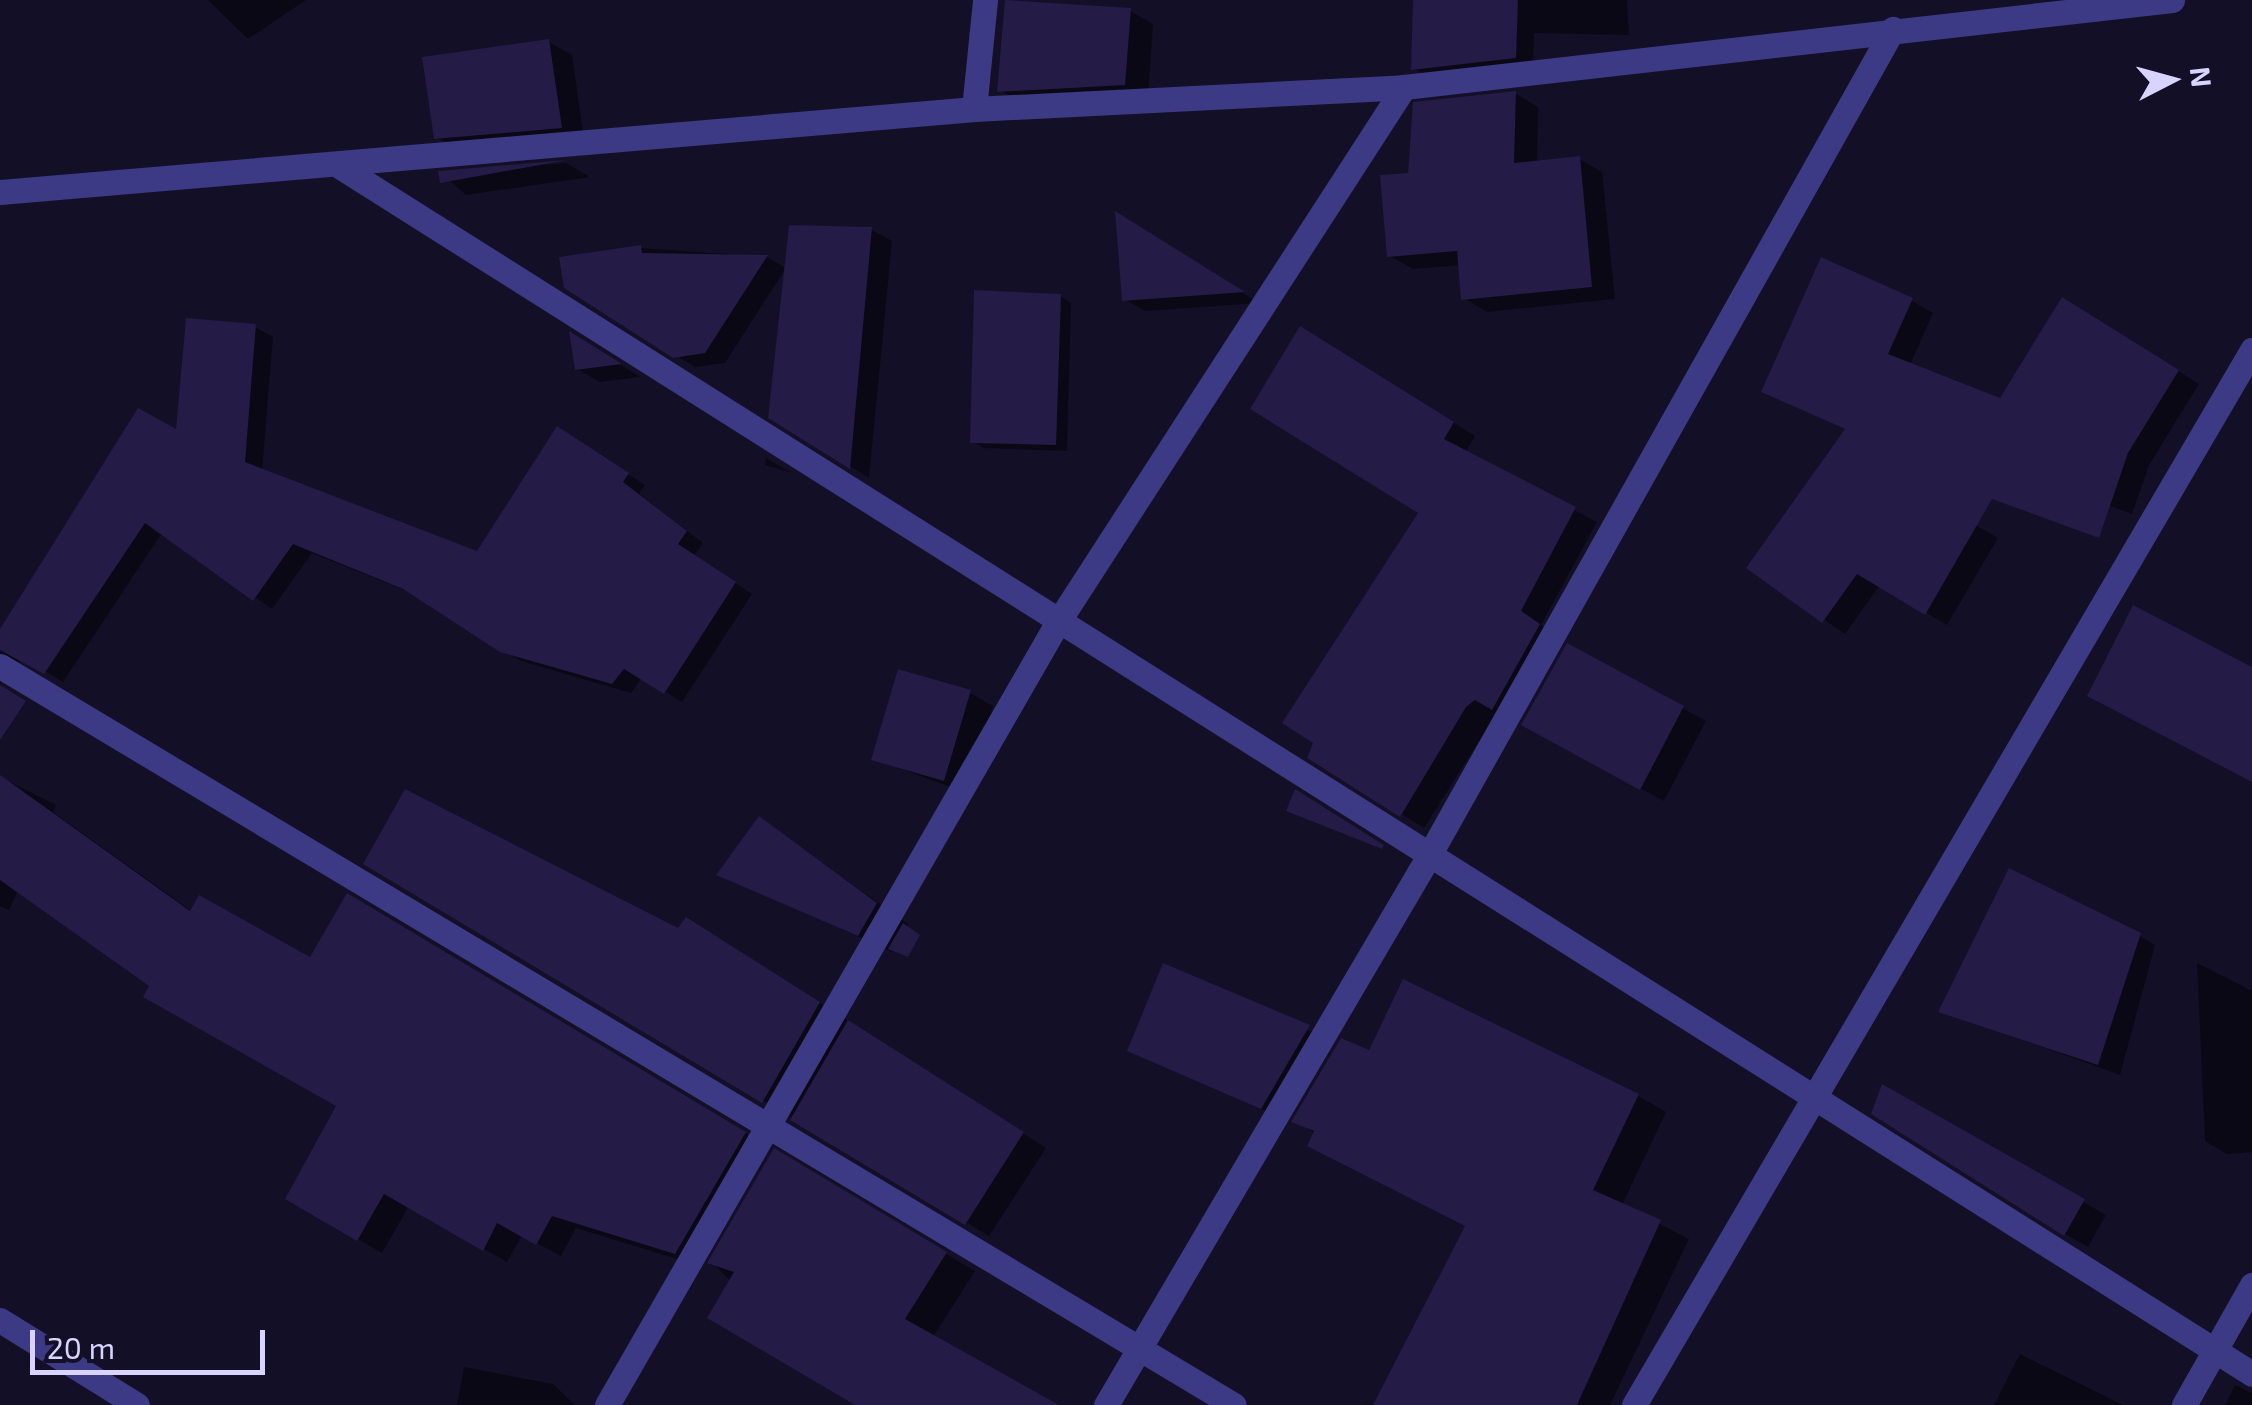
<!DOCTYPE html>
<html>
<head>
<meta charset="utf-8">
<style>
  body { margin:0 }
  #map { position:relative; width:2252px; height:1405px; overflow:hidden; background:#130f26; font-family:"Exo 2",sans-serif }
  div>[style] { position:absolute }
  .shadow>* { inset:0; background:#0007 }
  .building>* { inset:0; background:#241b47 }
  .minor>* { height:25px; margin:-12.5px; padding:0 12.5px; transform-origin:12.5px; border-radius:12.5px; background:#3d3a85 }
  span { translate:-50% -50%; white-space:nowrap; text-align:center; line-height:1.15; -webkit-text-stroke:10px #130f26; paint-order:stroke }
  .north { position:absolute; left:2122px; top:30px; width:100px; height:100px; -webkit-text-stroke:8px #130f26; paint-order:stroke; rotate:84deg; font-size:28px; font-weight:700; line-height:40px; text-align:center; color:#d9d4ff }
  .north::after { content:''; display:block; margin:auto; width:35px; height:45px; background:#d9d4ff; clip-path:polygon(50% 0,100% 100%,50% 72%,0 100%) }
  .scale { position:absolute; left:30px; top:1330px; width:235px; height:45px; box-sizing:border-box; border:5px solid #d9d4ff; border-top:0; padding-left:12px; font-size:30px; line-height:35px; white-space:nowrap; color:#d9d4ff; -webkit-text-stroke:8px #130f26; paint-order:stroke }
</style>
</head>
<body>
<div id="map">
  <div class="shadow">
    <div style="clip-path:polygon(208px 0,306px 0,248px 39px)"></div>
    <div style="clip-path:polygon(1416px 0,1627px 0,1629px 35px,1534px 33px,1533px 67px,1431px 79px,1414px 68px)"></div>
    <div style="clip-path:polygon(1130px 11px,1153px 24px,1148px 97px,1023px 104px,1000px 90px)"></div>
    <div style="clip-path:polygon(549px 42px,572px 55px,584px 140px,460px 151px,436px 137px)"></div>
    <div style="clip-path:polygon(1515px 93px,1538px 107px,1537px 163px,1579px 159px,1602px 172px,1615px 299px,1487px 312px,1464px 298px,1461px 265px,1413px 269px,1390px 256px)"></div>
    <div style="clip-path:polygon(566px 163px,590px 177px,466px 195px,441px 173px)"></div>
    <div style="clip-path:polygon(1136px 227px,1259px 303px,1145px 311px,1124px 299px)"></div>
    <div style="clip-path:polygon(791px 228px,872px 230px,892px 241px,869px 478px,771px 416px)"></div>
    <div style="clip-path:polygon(641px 248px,767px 257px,786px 268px,725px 363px,695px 367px,566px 287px)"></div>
    <div style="clip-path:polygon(1060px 296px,1071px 303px,1067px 451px,984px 448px,972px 441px)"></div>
    <div style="clip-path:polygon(1912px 301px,1933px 313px,1910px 365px,2001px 401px,2084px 312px,2199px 384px,2149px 465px,2132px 514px,2000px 467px,1975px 525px,1998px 538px,1947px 625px,1880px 585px,1845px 634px,1749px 568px,1847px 430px,1786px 403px)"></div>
    <div style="clip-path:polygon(255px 327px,273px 337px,262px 471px,478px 554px,575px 439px,645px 485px,639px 494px,703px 543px,694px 556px,752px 594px,682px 702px,642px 677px,631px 693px,521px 661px,419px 596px,312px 553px,272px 609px,162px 533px,63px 682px,27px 660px,4px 666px,0 687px,0 630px,178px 433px)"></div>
    <div style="clip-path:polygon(1323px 342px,1475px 436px,1465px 453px,1597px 522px,1541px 625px,1561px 639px,1498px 711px,1424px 828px,1310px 757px,1421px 512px)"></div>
    <div style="clip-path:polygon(593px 347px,640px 377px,600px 382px,577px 369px)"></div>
    <div style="clip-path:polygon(766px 458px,776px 464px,792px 473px,765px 465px)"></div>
    <div style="clip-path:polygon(1568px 646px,1706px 721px,1664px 801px,1547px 738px)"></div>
    <div style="clip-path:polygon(970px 693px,993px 706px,967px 793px,874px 759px)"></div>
    <div style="clip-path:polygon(0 777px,56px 805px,53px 812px,193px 912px,311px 960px,348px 896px,768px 1147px,700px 1266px,576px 1228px,561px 1256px,522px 1235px,507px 1262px,409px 1206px,382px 1253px,288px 1198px,339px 1105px,18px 890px,9px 910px,0 906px)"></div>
    <div style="clip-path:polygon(760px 819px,908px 924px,892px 952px,720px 874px)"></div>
    <div style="clip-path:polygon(366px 863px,719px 938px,1046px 1148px,989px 1236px)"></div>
    <div style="clip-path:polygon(2133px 932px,2155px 945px,2120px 1075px,1942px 1011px)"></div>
    <div style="clip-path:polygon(2197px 963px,2252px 991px,2252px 1152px,2227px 1154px,2205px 1141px)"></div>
    <div style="clip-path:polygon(1164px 967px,1332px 1041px,1286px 1120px,1130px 1050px)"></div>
    <div style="clip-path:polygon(1883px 1088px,2106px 1215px,2088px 1247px,2065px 1234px)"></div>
    <div style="clip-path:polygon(1638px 1096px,1666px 1112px,1622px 1205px,1689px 1239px,1610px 1405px,1362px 1405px,1376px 1404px,1467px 1226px,1295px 1121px)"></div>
    <div style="clip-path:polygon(774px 1152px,975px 1271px,933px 1337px,1054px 1405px,860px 1405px,711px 1262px)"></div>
    <div style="clip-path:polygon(2020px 1354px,2123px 1405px,1994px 1405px)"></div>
    <div style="clip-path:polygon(464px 1367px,553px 1384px,575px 1405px,457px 1405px)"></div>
    <div style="clip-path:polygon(2235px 1385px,2252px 1393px,2252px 1405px,2225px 1405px)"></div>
  </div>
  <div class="building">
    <div style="clip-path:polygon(1005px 0,1131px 8px,1125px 85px,997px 92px)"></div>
    <div style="clip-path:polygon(1413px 0,1518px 0,1516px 58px,1411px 70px)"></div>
    <div style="clip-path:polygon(549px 39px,562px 128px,434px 139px,422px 57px)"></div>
    <div style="clip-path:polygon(1516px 91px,1514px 163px,1580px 156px,1592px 287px,1461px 300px,1457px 251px,1387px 257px,1380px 175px,1408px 173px,1413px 102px)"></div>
    <div style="clip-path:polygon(567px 160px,440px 183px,438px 171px)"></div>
    <div style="clip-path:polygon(1115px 211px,1245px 292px,1122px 301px)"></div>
    <div style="clip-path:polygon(789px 225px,872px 227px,850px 469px,768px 418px)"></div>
    <div style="clip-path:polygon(641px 245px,642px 253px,768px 255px,705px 353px,673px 358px,564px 288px,559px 257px)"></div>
    <div style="clip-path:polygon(1821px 257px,1913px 298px,1888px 354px,2000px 398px,2062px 297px,2179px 370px,2128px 453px,2099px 538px,1992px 499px,1925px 615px,1857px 574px,1822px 623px,1746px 568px,1845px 429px,1761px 392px)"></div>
    <div style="clip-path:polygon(974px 290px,1061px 294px,1056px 445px,970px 443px)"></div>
    <div style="clip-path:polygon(186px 318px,256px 324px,245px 462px,477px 551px,557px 426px,629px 473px,623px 482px,687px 531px,678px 544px,736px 582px,664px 694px,624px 669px,612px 684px,500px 652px,403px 589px,293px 544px,253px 601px,145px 523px,44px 674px,0 650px,0 629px,138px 408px,176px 429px)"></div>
    <div style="clip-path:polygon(1300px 326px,1454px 422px,1444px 439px,1576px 507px,1521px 611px,1540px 624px,1492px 710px,1475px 700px,1466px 707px,1400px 817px,1307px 758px,1313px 743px,1282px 723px,1418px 513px,1250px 409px)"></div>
    <div style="clip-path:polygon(569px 331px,622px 364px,575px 370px)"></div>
    <div style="clip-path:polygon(2133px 605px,2252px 667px,2252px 782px,2087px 696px)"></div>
    <div style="clip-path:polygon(1567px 643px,1684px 706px,1640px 790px,1521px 725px)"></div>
    <div style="clip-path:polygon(898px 669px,971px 690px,944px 781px,871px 760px)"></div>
    <div style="clip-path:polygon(0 685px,26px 701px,0 740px)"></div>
    <div style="clip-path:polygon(0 775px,190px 911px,199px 895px,310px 957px,347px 893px,746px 1132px,675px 1254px,552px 1216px,536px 1245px,497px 1223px,483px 1251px,384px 1194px,357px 1241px,285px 1199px,336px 1106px,143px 997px,149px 986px,0 880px)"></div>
    <div style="clip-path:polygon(405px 789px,678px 928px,686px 917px,820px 1002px,762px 1103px,363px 864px)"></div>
    <div style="clip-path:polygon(1295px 789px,1384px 845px,1382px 849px,1286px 811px)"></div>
    <div style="clip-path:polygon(759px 816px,877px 903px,858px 936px,716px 875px)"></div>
    <div style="clip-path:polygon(2009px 868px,2141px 933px,2098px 1065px,1938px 1012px)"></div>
    <div style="clip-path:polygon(903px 923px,920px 935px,908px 957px,888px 949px)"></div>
    <div style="clip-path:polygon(1163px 963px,1310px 1025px,1261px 1109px,1127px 1051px)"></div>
    <div style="clip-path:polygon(1403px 979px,1639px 1094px,1593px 1190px,1661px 1220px,1577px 1405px,1373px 1405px,1465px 1226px,1307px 1146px,1314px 1131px,1291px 1122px,1341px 1038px,1369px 1050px)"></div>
    <div style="clip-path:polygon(848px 1020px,1024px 1132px,965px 1225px,790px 1120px)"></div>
    <div style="clip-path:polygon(1882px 1084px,2085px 1199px,2064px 1236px,1871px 1114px)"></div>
    <div style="clip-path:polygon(774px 1148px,947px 1252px,905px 1319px,1059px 1405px,855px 1405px,707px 1318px,734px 1272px,707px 1263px)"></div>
  </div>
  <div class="minor">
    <div style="left:974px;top:109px;width:110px;rotate:-84.2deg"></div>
    <div style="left:336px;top:164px;width:2266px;rotate:32.27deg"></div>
    <div style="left:0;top:192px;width:978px;rotate:-4.87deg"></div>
    <div style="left:974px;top:109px;width:431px;rotate:-2.9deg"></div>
    <div style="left:1404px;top:87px;width:773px;rotate:-6.46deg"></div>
    <div style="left:0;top:666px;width:1438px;rotate:30.92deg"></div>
    <div style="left:0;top:1320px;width:161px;rotate:31.8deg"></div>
    <div style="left:607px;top:1405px;width:900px;rotate:-60.07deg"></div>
    <div style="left:1056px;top:625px;width:641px;rotate:-57.1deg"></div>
    <div style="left:1106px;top:1405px;width:633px;rotate:-59.55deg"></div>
    <div style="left:1427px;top:859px;width:952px;rotate:-60.69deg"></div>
    <div style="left:1634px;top:1405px;width:1223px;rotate:-59.64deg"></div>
    <div style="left:2184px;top:1405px;width:138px;rotate:-60.5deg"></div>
  </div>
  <div class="north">N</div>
  <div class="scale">20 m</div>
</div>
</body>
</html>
